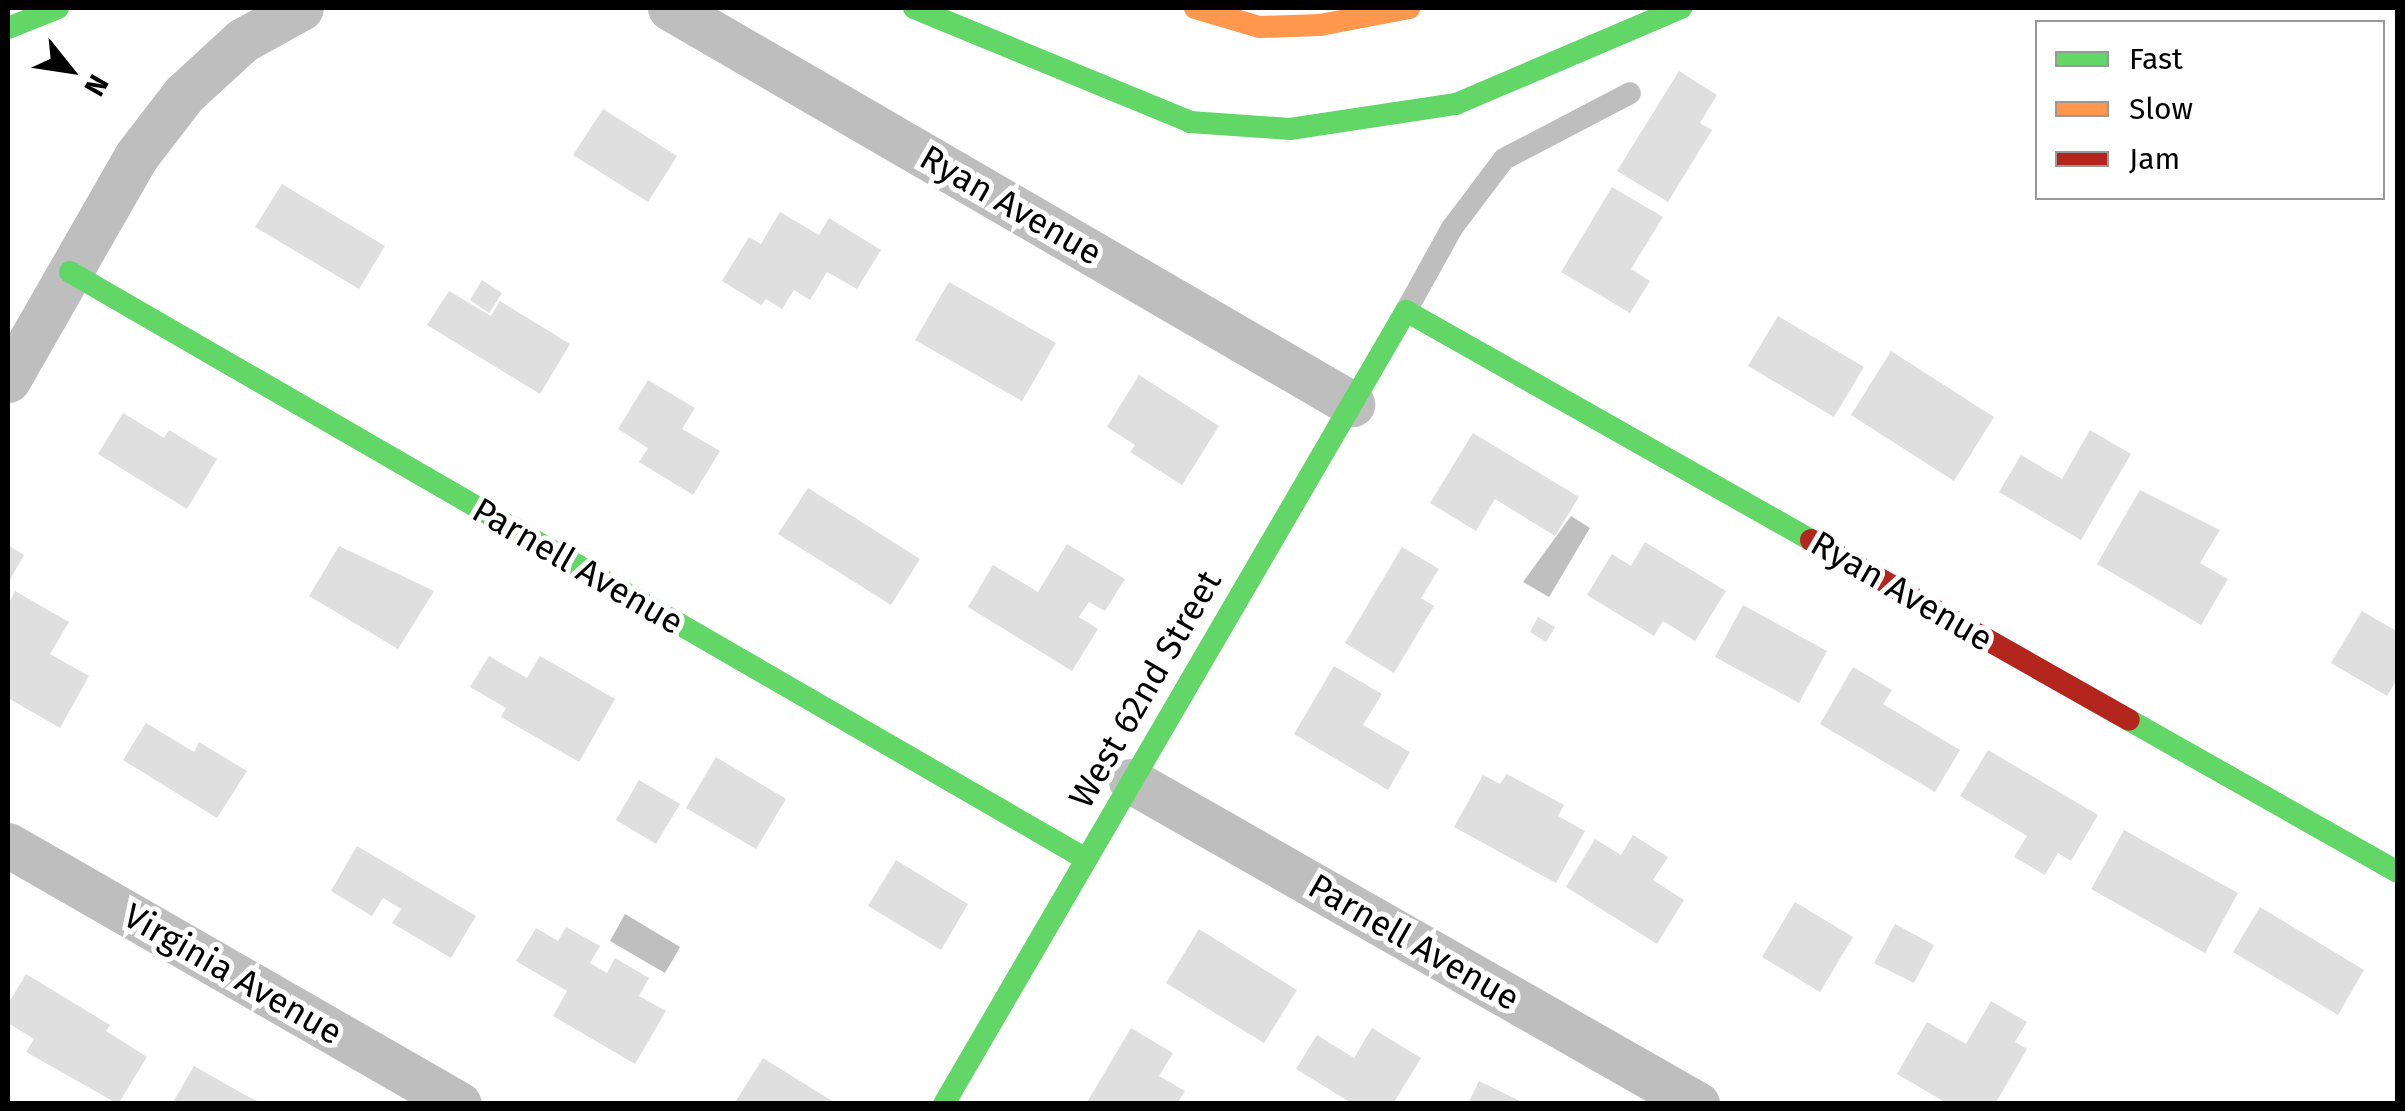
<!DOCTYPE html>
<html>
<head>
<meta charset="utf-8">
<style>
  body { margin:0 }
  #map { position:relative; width:2405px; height:1111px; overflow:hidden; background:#fff; font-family:"Fira Sans",sans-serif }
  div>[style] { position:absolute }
  .water>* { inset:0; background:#bfbfbf }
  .building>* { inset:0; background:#dfdfdf }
  .lane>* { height:22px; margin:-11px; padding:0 11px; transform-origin:11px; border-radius:11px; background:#bebebe }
  .street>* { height:45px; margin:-22.5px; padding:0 22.5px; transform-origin:22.5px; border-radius:22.5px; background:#bebebe }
  .fast>* { height:22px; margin:-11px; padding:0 11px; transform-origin:11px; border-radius:11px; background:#63d668 }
  .slow>* { height:22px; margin:-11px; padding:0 11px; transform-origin:11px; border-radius:11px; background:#ff974d }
  .jam>* { height:22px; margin:-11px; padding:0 11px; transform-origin:11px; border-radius:11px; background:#b3261e }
  span { translate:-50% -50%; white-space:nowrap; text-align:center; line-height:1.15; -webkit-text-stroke:10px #fff; paint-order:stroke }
  .street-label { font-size:35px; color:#000 }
  .frame { position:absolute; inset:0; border:10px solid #000; pointer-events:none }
  .legend { position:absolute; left:2035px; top:20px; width:350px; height:180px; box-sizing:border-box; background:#fff; border:2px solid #999; margin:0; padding:12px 18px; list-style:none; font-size:30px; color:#000 }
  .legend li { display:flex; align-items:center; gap:20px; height:50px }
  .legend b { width:50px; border:2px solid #999 }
  .north { position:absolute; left:20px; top:20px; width:100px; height:100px; -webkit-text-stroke:8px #fff; paint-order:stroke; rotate:120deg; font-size:28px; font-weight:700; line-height:40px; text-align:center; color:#000 }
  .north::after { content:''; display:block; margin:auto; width:35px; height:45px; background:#000; clip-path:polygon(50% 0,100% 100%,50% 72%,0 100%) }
</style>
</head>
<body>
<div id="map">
  <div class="water">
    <div style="clip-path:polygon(1571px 516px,1590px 528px,1549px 597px,1523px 582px)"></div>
    <div style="clip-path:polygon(625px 914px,680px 947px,665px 973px,610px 941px)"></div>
  </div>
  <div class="building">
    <div style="clip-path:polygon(1679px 71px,1717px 95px,1700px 123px,1712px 130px,1668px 202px,1617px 171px)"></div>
    <div style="clip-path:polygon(603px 109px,677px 156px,648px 202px,573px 155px)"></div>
    <div style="clip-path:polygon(282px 184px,385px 246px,359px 289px,255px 227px)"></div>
    <div style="clip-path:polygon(1612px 187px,1663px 217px,1631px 269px,1650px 281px,1630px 313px,1561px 272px)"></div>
    <div style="clip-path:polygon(780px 212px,819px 235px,829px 218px,881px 250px,857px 289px,827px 272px,810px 300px,794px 290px,782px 309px,766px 299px,761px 305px,722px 281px,749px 237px,761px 244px)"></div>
    <div style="clip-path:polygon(482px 280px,502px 293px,489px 313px,470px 300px)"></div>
    <div style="clip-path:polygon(949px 282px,1056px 343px,1022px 401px,915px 340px)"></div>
    <div style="clip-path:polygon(449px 291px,491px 316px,500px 301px,570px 344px,540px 394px,427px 325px)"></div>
    <div style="clip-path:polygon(1778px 316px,1864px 367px,1834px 417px,1748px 366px)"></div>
    <div style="clip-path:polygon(1891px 351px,1994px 417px,1954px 481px,1851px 415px)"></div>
    <div style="clip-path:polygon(1139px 375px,1219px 426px,1182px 485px,1130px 452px,1135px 445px,1107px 427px)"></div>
    <div style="clip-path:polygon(648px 380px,695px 408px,682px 429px,720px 451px,693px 495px,639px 462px,648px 448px,618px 429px)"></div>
    <div style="clip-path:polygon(123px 413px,164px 438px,169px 430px,217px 459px,187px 509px,98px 454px)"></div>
    <div style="clip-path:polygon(2090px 430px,2131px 454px,2081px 540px,1999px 492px,2021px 455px,2062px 479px)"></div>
    <div style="clip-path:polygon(1473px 433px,1579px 497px,1555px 536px,1495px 499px,1476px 531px,1430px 503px)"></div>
    <div style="clip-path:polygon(808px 488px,920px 559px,891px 605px,778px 534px)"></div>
    <div style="clip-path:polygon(2140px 490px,2220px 530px,2200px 563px,2228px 579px,2201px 625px,2097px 564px)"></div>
    <div style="clip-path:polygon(1645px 542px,1726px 591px,1695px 641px,1663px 621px,1654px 636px,1587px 595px,1612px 554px,1631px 566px)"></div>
    <div style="clip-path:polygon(1067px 544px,1125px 579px,1105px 611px,1089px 602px,1079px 617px,1098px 629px,1072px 671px,968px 607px,993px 565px,1038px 592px)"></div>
    <div style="clip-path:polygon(8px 545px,24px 555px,8px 583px)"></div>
    <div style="clip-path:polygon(339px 546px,434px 591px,398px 649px,309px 596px)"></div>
    <div style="clip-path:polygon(1402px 547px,1439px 569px,1421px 598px,1434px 606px,1394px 673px,1345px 643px)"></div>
    <div style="clip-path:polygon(15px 591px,69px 622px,50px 654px,89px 676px,60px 728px,8px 698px,8px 605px)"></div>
    <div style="clip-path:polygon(1743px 605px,1827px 651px,1799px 703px,1715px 657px)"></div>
    <div style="clip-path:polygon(2362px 611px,2398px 632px,2398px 678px,2387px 696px,2331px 663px)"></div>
    <div style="clip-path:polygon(1538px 617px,1555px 627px,1546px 642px,1530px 632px)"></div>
    <div style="clip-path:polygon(489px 656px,527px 678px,540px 656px,615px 699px,579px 762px,501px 717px,506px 708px,470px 687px)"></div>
    <div style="clip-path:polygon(1334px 666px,1382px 694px,1363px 725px,1410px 752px,1388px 790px,1294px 734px)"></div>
    <div style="clip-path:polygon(1853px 667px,1892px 690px,1883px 704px,1960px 750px,1935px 792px,1820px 724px)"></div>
    <div style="clip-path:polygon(146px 723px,194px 752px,199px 742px,247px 771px,217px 818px,123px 760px)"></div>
    <div style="clip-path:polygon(1988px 750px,2098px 815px,2071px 861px,2058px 853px,2045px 875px,2014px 857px,2027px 836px,1960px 796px)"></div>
    <div style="clip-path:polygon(716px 757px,786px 799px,756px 849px,686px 808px)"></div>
    <div style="clip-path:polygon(1507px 774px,1564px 805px,1558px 816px,1585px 831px,1556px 883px,1454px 827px,1483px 775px,1500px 784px)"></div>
    <div style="clip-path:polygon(639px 780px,680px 804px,656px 844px,616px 820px)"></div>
    <div style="clip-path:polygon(2124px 830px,2238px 893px,2205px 953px,2091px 889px)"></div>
    <div style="clip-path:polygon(1633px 835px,1668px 857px,1653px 880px,1684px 900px,1657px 944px,1566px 887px,1595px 839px,1621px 855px)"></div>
    <div style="clip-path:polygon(357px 846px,476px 916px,451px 958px,392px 923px,401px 909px,383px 898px,372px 916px,331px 891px)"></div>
    <div style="clip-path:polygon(896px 860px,968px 904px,941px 950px,868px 906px)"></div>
    <div style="clip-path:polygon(1795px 902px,1853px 937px,1820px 992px,1762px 957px)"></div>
    <div style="clip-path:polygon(2260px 907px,2364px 970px,2338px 1015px,2233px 952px)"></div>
    <div style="clip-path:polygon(1895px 924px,1934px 945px,1914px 983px,1874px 963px)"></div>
    <div style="clip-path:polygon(566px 927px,600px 946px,590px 963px,607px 973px,615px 958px,649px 978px,639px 996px,666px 1011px,635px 1064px,553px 1016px,567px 991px,516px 961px,536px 928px,558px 941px)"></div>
    <div style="clip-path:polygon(1199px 929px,1297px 990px,1264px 1043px,1166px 983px)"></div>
    <div style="clip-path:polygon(26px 974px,110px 1025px,106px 1031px,147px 1057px,118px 1104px,26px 1052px,34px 1039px,8px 1023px,8px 1004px)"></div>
    <div style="clip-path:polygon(1991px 1001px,2027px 1022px,2015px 1042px,2027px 1049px,1995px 1104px,1948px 1104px,1897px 1074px,1927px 1022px,1966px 1044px)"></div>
    <div style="clip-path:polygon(1131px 1028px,1173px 1053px,1159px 1076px,1185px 1091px,1177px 1104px,1086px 1104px)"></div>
    <div style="clip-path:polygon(1372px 1028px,1421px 1058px,1393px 1104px,1353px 1104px,1296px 1069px,1317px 1035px,1354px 1058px)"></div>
    <div style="clip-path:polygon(763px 1058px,837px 1104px,734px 1104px)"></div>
    <div style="clip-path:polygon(194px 1066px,247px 1096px,264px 1104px,172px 1104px)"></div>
    <div style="clip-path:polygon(1479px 1081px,1526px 1104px,1468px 1104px)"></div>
  </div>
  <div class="lane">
    <div style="left:1406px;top:311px;width:95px;rotate:-61deg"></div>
    <div style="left:1452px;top:228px;width:86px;rotate:-53deg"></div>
    <div style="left:1504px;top:159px;width:142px;rotate:-27.6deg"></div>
  </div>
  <div class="street">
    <div style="left:670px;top:8px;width:789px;rotate:30.14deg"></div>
    <div style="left:8px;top:380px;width:259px;rotate:-60.2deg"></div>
    <div style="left:137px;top:155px;width:77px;rotate:-52.4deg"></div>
    <div style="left:184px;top:94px;width:80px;rotate:-42.5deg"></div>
    <div style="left:243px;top:40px;width:66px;rotate:-28.9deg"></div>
    <div style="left:1131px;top:781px;width:652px;rotate:29.71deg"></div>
    <div style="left:8px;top:845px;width:520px;rotate:29.87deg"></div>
  </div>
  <div class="fast">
    <div style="left:914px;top:8px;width:299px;rotate:22.4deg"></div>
    <div style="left:1190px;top:122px;width:100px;rotate:4deg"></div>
    <div style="left:1290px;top:129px;width:168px;rotate:-8.6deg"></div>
    <div style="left:1456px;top:104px;width:245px;rotate:-23.1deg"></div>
    <div style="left:8px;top:28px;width:54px;rotate:-21.8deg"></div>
    <div style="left:70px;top:272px;width:1173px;rotate:30.02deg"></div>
    <div style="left:2129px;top:720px;width:309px;rotate:29.5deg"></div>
    <div style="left:944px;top:1104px;width:918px;rotate:-59.78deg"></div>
    <div style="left:1406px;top:311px;width:465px;rotate:29.5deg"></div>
  </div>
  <div class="slow">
    <div style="left:1195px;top:8px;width:67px;rotate:16.5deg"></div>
    <div style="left:1259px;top:27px;width:61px;rotate:-1.9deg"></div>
    <div style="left:1320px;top:25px;width:91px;rotate:-10.8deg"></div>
  </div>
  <div class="jam">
    <div style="left:1811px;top:540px;width:365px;rotate:29.5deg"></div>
  </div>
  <div class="street-label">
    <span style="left:1011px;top:205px;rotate:30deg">Ryan Avenue</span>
    <span style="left:578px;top:566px;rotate:30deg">Parnell Avenue</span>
    <span style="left:1902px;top:591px;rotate:30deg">Ryan Avenue</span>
    <span style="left:1145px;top:689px;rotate:-60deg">West 62nd Street</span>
    <span style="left:1414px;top:942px;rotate:30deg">Parnell Avenue</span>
    <span style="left:233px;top:974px;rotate:30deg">Virginia Avenue</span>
  </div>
  <div class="frame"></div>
  <ul class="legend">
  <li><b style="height:12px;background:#63d668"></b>Fast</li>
  <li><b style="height:12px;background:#ff974d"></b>Slow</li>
  <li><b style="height:12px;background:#b3261e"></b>Jam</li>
  </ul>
  <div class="north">N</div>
</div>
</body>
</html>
